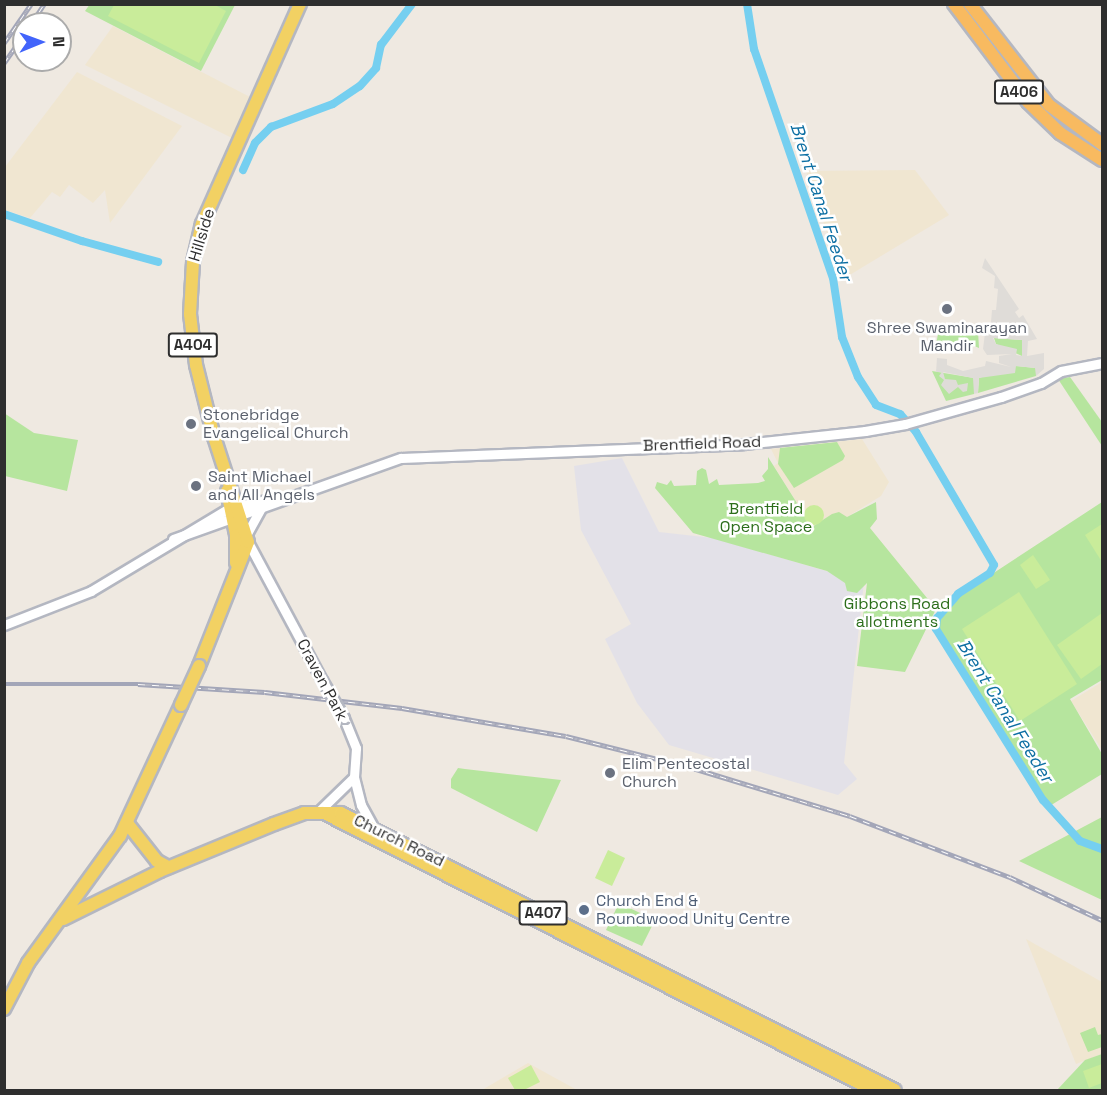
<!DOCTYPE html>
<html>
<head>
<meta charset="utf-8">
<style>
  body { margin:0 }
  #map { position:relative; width:1107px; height:1095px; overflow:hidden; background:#efe9e1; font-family:"Space Grotesk",sans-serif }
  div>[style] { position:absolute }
  .industrial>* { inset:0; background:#e3e1e8 }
  .education>* { inset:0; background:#f0e6d1 }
  .green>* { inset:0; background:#b6e59e }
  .pitch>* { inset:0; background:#c9ec9a }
  .round { border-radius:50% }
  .plaza>* { inset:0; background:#dfdcd8 }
  .canal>* { height:8px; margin:-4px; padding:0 4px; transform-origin:4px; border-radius:4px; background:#75cff0 }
  .roads { filter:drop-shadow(2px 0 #b4b7c1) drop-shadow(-2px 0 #b4b7c1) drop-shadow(0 2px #b4b7c1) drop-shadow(0 -2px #b4b7c1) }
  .tertiary>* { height:9px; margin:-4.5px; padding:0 4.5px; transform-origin:4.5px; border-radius:4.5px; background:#fff }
  .primary>* { height:12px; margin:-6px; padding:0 6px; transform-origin:6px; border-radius:6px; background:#f2d163 }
  .trunk>* { height:12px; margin:-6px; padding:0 6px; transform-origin:6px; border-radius:6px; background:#f8ba60 }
  .rail>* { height:4.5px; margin-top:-2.25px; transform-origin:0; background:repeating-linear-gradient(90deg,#fff 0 7px,#a3a6b8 0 14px); box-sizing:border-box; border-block:2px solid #a3a6b8 }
  .bridges { filter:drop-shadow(2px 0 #b4b7c1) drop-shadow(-2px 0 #b4b7c1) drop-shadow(0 2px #b4b7c1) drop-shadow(0 -2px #b4b7c1) }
  .tertiary-bridge>* { height:9px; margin:-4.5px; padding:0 4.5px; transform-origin:4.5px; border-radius:4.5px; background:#fff }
  .primary-bridge>* { height:12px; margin:-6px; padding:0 6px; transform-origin:6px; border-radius:6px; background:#f2d163 }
  .dots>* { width:16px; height:16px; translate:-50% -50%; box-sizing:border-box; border:3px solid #fff; border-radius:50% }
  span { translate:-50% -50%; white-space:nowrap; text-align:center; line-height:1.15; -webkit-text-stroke:5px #fff; paint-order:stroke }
  .shield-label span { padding:2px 4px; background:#fff; border:2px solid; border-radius:4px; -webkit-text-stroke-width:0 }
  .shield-label { font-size:15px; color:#2e2e2e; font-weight:700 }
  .street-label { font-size:16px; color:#2e2e2e }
  .worship-label { font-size:16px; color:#5b616d }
  .left { translate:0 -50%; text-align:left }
  .park-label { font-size:16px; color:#2c6e1b }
  .service-label { font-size:16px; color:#4e5e75 }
  .water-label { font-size:18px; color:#0d6fa3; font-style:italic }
  .frame { position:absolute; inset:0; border:6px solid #2e2e2e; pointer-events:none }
  .north { position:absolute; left:12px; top:12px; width:60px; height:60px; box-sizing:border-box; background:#fff; border:2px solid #ababab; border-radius:50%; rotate:89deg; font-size:16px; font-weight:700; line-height:24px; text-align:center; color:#2e2e2e }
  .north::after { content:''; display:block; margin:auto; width:21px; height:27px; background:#4264fb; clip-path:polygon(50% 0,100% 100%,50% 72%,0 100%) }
</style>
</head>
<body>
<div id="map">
  <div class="industrial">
    <div style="clip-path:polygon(622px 458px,659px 532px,713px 538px,864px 582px,844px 763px,857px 779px,838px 795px,669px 745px,637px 703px,605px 639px,631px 624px,581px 530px,574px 466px)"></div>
  </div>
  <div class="education">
    <div style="clip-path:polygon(113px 26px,250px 97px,232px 138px,85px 65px)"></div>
    <div style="clip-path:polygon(77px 72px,182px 126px,110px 223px,105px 190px,93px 203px,69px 185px,60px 197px,52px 192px,30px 218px,5px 210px,5px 167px)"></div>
    <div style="clip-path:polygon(915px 170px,949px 215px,843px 279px,806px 171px)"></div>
    <div style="clip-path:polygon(862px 439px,889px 482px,881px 496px,847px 517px,841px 519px,836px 514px,812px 527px,774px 466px,778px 463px,771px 449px)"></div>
    <div style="clip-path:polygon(1102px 682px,1102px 750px,1071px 701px)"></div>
    <div style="clip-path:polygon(1026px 939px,1102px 982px,1102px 1054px,1076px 1064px)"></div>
    <div style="clip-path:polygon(528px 1063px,577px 1090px,482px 1090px)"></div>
  </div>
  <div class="green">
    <div style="clip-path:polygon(90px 4px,235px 5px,201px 71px,85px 11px)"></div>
    <div style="clip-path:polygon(939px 327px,978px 331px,979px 348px,965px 342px,964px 346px,949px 346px,948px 352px,935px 352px)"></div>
    <div style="clip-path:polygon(994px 338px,1023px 340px,1022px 356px,996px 344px)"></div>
    <div style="clip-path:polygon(1015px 366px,1036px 368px,1036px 376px,978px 393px,979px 378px)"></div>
    <div style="clip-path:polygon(932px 371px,974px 378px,974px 394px,946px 401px)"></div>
    <div style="clip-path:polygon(1070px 377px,1102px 422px,1102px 446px,1058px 379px)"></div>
    <div style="clip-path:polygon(4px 413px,34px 433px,78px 440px,67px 491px,5px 476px)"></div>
    <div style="clip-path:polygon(837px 442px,845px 456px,843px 460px,794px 488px,778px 464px,780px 448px)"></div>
    <div style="clip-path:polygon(768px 457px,812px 527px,832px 514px,839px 512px,847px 517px,876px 502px,877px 519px,870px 528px,936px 609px,905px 672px,857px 666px,867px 583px,857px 593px,847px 591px,845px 583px,827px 571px,693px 533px,655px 488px,657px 482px,667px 485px,671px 480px,674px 486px,696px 485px,697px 471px,702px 468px,706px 470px,709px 484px,717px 479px,719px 485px,758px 483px,765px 481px,762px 476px,768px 469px)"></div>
    <div style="clip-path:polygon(1102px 502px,1102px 680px,1070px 699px,1102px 754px,1102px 774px,1048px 807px,933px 629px,960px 595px)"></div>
    <div style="clip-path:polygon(458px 768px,465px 769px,561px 780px,537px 832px,451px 788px,451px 779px)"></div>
    <div style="clip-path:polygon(1102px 817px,1102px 900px,1019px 861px)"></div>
    <div style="clip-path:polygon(619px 903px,655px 920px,642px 946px,606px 930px)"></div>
    <div style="clip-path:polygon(1095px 1027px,1098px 1035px,1102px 1034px,1102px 1047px,1088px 1052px,1080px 1033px)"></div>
    <div style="clip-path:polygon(1102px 1054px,1102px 1090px,1057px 1090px,1085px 1060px)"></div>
  </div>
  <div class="pitch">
    <div style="clip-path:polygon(114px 5px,215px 5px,226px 11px,199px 63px,108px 16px)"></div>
    <div class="round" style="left:804px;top:505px;width:20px;height:20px"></div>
    <div style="clip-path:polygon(1102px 524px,1102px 562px,1085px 535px)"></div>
    <div style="clip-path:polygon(1033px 555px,1050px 580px,1036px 589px,1020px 565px)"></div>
    <div style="clip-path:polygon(1019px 592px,1077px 684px,1020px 721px,962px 629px)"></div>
    <div style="clip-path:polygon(1102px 613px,1102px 664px,1081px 679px,1057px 645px)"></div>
    <div style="clip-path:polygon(608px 850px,625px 858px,612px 886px,595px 878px)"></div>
    <div style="clip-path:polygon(1102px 1064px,1102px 1083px,1089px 1088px,1083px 1071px)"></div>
    <div style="clip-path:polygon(531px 1065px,540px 1082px,524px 1090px,515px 1090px,508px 1078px)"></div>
  </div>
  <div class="plaza">
    <div style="clip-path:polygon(evenodd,985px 258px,1019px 309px,1015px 312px,1019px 318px,1023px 315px,1037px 339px,1028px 341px,1027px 356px,1044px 353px,1044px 369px,1036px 376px,1035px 368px,1016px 366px,1015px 373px,979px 378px,978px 393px,974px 394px,973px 378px,943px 372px,945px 379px,956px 380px,958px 385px,968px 383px,967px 391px,963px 392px,958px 387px,949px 394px,941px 385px,944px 380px,939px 376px,942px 372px,936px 372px,937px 358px,947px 359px,947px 365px,963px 371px,985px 366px,986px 361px,1011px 367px,999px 363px,999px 356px,1012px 354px,987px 355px,983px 349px,986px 325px,991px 322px,992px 310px,996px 310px,998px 289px,994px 288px,995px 276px,982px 268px,985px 258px,993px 338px,1022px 340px,1022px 356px,1016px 355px,1017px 349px,996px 344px,993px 338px)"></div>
  </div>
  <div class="canal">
    <div style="left:747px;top:4px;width:46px;rotate:81.2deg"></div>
    <div style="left:754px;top:49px;width:242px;rotate:71deg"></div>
    <div style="left:833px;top:278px;width:60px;rotate:81.3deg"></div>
    <div style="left:842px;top:337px;width:43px;rotate:68.2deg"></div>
    <div style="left:858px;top:377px;width:33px;rotate:57deg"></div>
    <div style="left:876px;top:405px;width:26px;rotate:21deg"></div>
    <div style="left:900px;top:414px;width:24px;rotate:48deg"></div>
    <div style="left:916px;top:432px;width:154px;rotate:59.6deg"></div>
    <div style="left:994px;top:565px;width:9px;rotate:117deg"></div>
    <div style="left:990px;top:573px;width:38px;rotate:147deg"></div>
    <div style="left:958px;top:594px;width:32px;rotate:131deg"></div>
    <div style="left:937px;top:618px;width:11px;rotate:95deg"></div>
    <div style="left:936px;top:629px;width:202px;rotate:58deg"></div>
    <div style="left:1043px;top:800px;width:55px;rotate:47.9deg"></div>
    <div style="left:1080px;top:841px;width:23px;rotate:20deg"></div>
    <div style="left:243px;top:170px;width:30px;rotate:-66deg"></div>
    <div style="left:255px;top:143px;width:23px;rotate:-45deg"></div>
    <div style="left:271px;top:127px;width:66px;rotate:-20.4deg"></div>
    <div style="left:333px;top:104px;width:32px;rotate:-34deg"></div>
    <div style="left:360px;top:86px;width:24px;rotate:-48deg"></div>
    <div style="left:376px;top:68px;width:24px;rotate:-78deg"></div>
    <div style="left:381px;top:45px;width:51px;rotate:-52.9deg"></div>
    <div style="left:4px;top:214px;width:83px;rotate:19.1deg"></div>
    <div style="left:82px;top:241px;width:79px;rotate:15.4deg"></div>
  </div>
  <div class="roads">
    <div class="tertiary">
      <div style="left:245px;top:537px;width:33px;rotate:-61deg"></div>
      <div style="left:173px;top:539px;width:242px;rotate:-19.6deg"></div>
      <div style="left:401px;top:458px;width:343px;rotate:-2.3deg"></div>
      <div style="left:744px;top:444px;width:122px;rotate:-6.1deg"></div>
      <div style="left:865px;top:431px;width:41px;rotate:-9.9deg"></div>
      <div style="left:905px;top:424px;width:100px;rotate:-15.7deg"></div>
      <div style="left:1001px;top:397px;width:42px;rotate:-19.3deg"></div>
      <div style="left:1041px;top:383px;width:23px;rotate:-31deg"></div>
      <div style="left:1061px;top:371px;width:42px;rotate:-11deg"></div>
      <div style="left:248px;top:542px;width:157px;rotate:61.8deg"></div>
      <div style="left:4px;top:625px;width:93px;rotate:-21.3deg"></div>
      <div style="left:91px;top:591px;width:161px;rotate:-31deg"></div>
      <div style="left:229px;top:508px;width:43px;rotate:-12.1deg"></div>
      <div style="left:354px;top:777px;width:29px;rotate:76deg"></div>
      <div style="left:361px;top:805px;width:25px;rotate:61deg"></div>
      <div style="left:318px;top:812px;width:50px;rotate:-44.2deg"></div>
      <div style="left:354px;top:777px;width:29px;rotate:-86deg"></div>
      <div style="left:356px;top:748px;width:32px;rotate:-112deg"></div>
    </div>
    <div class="primary">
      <div style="left:227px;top:491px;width:45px;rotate:78.4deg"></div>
      <div style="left:236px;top:535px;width:28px;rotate:90deg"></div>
      <div style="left:199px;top:666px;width:133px;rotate:-68.4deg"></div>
      <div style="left:248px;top:542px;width:110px;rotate:-107.9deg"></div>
      <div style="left:214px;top:437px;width:74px;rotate:-104deg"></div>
      <div style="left:196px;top:365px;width:51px;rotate:-96.7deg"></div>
      <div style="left:190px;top:314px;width:52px;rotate:-86.7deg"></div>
      <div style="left:193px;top:262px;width:39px;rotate:-77deg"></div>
      <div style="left:202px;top:224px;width:241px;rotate:-66deg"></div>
      <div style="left:324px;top:813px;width:615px;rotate:26.77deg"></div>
      <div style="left:127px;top:823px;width:48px;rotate:51.7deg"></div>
      <div style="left:157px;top:861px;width:13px;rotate:29deg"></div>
      <div style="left:63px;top:919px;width:108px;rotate:-26.3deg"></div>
      <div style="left:160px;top:871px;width:123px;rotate:-22.4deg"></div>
      <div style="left:274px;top:824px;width:32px;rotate:-20deg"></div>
      <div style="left:304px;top:813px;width:37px"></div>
      <div style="left:341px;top:813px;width:619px;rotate:26.57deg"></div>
      <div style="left:4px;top:1009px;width:52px;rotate:-62.4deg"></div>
      <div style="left:28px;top:963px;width:157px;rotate:-54.1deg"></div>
      <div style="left:120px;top:836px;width:145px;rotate:-65deg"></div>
    </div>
    <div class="trunk">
      <div style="left:954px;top:4px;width:123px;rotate:52.9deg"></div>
      <div style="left:1028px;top:102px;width:45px;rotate:44.1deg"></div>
      <div style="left:1060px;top:133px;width:50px;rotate:32.7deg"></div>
      <div style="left:970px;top:4px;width:128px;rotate:52deg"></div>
      <div style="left:1049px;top:105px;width:66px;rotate:36.3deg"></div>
    </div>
  </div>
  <div class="rail">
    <div style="left:31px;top:24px;width:24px;rotate:-57deg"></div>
    <div style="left:4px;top:43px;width:47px;rotate:-55.3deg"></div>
    <div style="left:4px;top:63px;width:35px;rotate:-55deg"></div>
    <div style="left:4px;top:684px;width:134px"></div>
    <div style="left:138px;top:684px;width:127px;rotate:3.6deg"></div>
    <div style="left:265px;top:692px;width:138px;rotate:6.7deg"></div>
    <div style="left:402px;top:708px;width:166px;rotate:9.7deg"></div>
    <div style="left:566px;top:736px;width:131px;rotate:14.1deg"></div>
    <div style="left:693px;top:768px;width:164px;rotate:17deg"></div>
    <div style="left:850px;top:816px;width:171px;rotate:20.9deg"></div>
    <div style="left:1010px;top:877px;width:102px;rotate:25.1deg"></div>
  </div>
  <div class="bridges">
    <div class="tertiary-bridge">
      <div style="left:322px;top:680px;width:44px;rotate:59.9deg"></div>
    </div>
    <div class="primary-bridge">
      <div style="left:181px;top:705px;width:43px;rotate:-65.2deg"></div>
    </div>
  </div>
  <div class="dots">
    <div style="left:947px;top:309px;background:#6b7280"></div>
    <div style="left:191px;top:424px;background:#6b7280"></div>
    <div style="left:196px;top:486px;background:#6b7280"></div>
    <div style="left:610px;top:773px;background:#6b7280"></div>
    <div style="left:584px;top:910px;background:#5c6f8a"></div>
  </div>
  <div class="shield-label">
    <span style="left:1019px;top:92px">A406</span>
    <span style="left:193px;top:345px">A404</span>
    <span style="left:543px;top:913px">A407</span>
  </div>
  <div class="street-label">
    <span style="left:202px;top:235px;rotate:-73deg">Hillside</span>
    <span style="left:702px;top:444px;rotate:-2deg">Brentfield Road</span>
    <span style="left:322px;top:680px;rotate:62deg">Craven Park</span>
    <span style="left:399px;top:841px;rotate:26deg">Church Road</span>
  </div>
  <div class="worship-label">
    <span style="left:947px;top:337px">Shree Swaminarayan<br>Mandir</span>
    <span class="left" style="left:203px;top:424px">Stonebridge<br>Evangelical Church</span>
    <span class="left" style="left:208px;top:486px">Saint Michael<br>and All Angels</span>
    <span class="left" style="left:622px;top:773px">Elim Pentecostal<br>Church</span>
  </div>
  <div class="park-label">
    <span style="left:766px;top:518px">Brentfield<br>Open Space</span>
    <span style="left:897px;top:613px">Gibbons Road<br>allotments</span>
  </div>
  <div class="service-label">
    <span class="left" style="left:596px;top:910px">Church End &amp;<br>Roundwood Unity Centre</span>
  </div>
  <div class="water-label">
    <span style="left:821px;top:202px;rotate:72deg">Brent Canal Feeder</span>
    <span style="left:1005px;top:711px;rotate:58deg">Brent Canal Feeder</span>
  </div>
  <div class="frame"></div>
  <div class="north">N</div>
</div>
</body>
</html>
